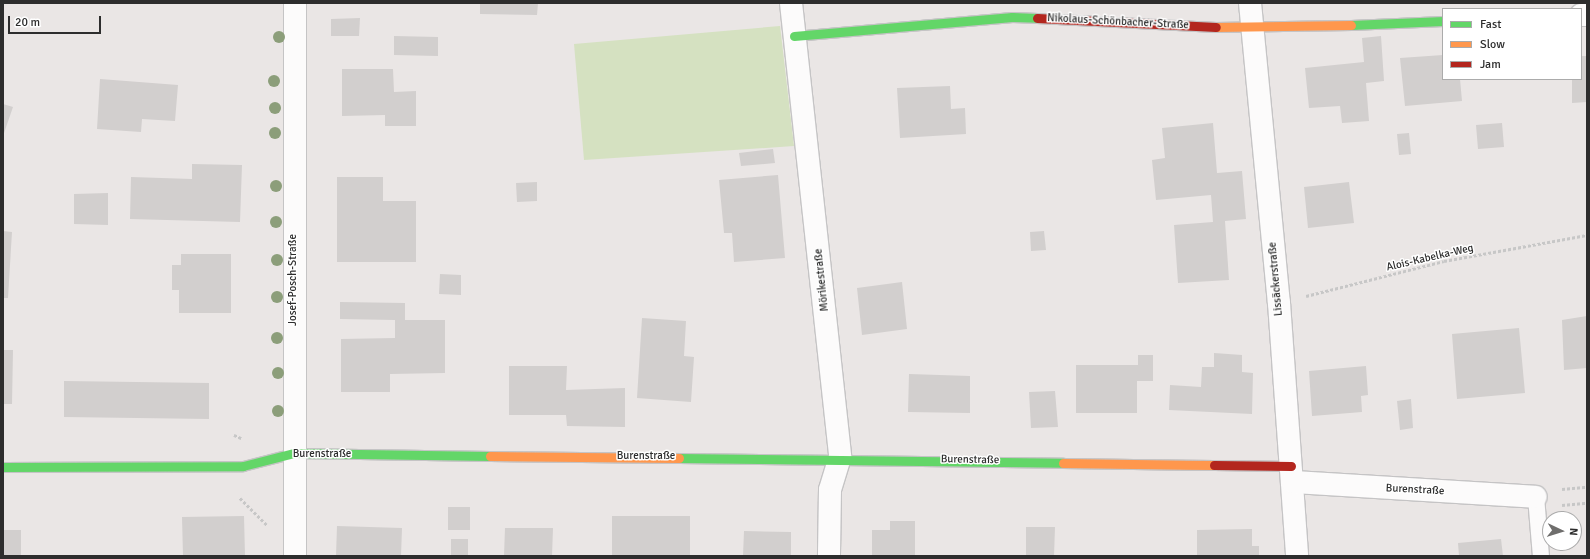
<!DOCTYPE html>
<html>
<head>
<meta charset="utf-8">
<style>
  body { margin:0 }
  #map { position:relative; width:1590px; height:559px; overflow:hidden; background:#eae6e5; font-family:Signika,sans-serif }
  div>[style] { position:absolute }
  .green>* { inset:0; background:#d5e1c1 }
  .building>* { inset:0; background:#d2cfce }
  .path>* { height:2.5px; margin-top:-1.25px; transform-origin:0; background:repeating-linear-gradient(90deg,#c7c7c7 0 3px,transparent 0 5px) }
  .roads { filter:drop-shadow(1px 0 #c5c4c5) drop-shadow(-1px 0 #c5c4c5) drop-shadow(0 1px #c5c4c5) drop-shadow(0 -1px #c5c4c5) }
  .lane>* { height:16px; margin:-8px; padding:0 8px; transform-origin:8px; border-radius:8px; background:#fcfbfb }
  .street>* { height:22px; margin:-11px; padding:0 11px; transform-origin:11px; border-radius:11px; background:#fcfbfb }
  .fast>* { height:9px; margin:-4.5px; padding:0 4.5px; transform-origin:4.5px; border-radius:4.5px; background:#63d668 }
  .slow>* { height:9px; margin:-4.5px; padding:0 4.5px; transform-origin:4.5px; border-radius:4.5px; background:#ff974d }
  .jam>* { height:9px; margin:-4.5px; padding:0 4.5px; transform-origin:4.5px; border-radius:4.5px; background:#b3261e }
  .trees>* { width:12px; height:12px; margin:-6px; border-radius:50%; background:#8c9e7a }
  span { translate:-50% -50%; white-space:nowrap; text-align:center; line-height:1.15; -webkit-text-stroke:3px #fff; paint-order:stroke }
  .street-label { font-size:11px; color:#2d2d2d }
  .frame { position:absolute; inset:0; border:4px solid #2d2d2d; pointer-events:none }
  .legend { position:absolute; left:1442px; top:8px; width:140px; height:72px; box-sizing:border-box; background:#fff; border:1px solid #ababab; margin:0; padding:5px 7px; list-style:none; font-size:12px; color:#2d2d2d }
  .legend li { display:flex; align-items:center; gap:8px; height:20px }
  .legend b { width:20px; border:1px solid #ababab }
  .north { position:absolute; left:1542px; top:511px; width:40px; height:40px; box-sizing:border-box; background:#fff; border:1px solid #ababab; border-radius:50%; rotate:94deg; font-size:11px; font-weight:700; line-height:16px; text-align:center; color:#2d2d2d }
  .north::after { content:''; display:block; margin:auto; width:14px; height:18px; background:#6f6e6d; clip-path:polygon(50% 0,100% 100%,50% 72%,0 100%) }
  .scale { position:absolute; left:8px; top:16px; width:93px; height:18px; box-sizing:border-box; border:2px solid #2d2d2d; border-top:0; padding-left:5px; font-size:12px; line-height:14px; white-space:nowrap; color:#2d2d2d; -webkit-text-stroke:3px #fff; paint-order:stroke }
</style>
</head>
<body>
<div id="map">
  <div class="green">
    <div style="clip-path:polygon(780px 26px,794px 146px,584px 160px,574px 44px)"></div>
  </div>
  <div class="building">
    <div style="clip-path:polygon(480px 3px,538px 3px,537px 15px,480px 14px)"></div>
    <div style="clip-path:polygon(360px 18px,359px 36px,331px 36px,331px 19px)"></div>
    <div style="clip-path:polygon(394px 36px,438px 37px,438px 56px,394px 55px)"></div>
    <div style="clip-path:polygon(1381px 36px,1384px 81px,1366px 83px,1369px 121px,1342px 123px,1340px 106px,1309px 108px,1305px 68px,1364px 62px,1362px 38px)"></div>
    <div style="clip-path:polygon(1443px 55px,1443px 79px,1460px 79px,1462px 101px,1405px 106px,1400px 58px)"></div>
    <div style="clip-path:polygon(1581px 56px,1587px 56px,1587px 102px,1572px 103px,1572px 79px,1581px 79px)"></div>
    <div style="clip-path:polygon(342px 69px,393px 69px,394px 92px,416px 91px,416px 126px,385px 126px,385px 115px,342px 116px)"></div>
    <div style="clip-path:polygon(100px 79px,178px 85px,175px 121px,142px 119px,141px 132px,97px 129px)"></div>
    <div style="clip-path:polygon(950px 86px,951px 109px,965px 108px,966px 134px,900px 138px,897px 88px)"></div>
    <div style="clip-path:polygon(3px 104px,13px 107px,3px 136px)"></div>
    <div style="clip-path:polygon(1213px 123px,1217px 173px,1242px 171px,1246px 219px,1225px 221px,1229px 280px,1178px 283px,1174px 225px,1213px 222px,1211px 195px,1156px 200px,1152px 160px,1165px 158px,1162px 128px)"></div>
    <div style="clip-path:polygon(1502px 123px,1504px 147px,1478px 149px,1476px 125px)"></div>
    <div style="clip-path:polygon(1409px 133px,1411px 154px,1399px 155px,1397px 134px)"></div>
    <div style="clip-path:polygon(773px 149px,775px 163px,741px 166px,739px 153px)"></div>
    <div style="clip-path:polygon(192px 164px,242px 165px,240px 222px,130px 219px,131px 177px,192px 179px)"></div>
    <div style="clip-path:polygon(778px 175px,785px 258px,734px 262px,732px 233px,724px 233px,719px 180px)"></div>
    <div style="clip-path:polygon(337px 177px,383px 177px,383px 201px,416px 201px,416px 262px,337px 262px)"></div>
    <div style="clip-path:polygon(537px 182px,537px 201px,517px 202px,516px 183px)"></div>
    <div style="clip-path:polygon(1349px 182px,1354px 223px,1308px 228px,1304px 187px)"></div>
    <div style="clip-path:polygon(108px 193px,108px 225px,74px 224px,74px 194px)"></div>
    <div style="clip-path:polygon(3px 231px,12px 232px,8px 298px,3px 298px)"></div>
    <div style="clip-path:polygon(1044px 231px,1046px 250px,1031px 251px,1030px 232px)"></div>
    <div style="clip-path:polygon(181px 254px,231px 254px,231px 313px,179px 313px,179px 290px,172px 290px,172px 265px,181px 265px)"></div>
    <div style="clip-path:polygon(440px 274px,461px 275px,461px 295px,439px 294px)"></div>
    <div style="clip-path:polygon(902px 282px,907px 329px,862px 335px,857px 288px)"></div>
    <div style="clip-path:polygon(340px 302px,405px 303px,405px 320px,445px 320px,445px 373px,390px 374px,390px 392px,341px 392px,341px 339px,395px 338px,395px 320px,340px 319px)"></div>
    <div style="clip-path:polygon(1587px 316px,1587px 368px,1564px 370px,1562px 320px)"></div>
    <div style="clip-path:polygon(642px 318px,686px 321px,684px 356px,694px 357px,691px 402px,637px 398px)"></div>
    <div style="clip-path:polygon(1519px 328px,1525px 393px,1457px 399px,1452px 334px)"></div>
    <div style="clip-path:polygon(3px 350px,13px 350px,12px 404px,3px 404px)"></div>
    <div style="clip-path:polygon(1214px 353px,1242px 355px,1242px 372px,1253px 373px,1252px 414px,1169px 410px,1170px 385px,1201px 387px,1202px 367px,1214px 367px)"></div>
    <div style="clip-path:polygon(1138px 355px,1153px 355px,1153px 381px,1137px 381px,1137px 413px,1076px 413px,1076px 365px,1138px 365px)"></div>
    <div style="clip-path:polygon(509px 366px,567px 366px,566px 390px,625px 388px,625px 427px,567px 426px,566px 415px,509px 415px)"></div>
    <div style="clip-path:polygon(1366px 366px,1368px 395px,1361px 396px,1362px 412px,1312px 416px,1309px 371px)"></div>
    <div style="clip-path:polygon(909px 374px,970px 376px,970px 413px,908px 412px)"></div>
    <div style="clip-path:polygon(64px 381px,209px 383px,209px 419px,64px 417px)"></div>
    <div style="clip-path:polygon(1055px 391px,1058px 427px,1031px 428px,1029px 392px)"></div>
    <div style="clip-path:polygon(1411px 399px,1413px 428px,1400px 430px,1397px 401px)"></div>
    <div style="clip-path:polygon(448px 507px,470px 507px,470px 530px,448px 530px)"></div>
    <div style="clip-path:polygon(244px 516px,245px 556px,183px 556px,182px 517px)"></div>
    <div style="clip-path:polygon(612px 516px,690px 516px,690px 556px,612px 556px)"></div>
    <div style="clip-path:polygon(890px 521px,915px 521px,915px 556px,872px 556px,872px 530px,890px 530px)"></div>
    <div style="clip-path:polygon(337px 526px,402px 528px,401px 556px,336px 556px)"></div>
    <div style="clip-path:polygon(1026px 527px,1055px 527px,1054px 556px,1026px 556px)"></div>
    <div style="clip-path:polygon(505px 528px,553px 528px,552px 556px,504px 556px)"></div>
    <div style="clip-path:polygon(1252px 529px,1252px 546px,1259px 546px,1259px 556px,1197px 556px,1197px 530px)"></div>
    <div style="clip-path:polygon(3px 530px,21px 530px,21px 556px,3px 556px)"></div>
    <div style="clip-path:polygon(744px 531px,791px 532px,791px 556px,743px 556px)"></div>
    <div style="clip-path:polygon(451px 539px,468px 539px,468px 556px,451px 556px)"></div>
    <div style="clip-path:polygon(1501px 539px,1503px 556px,1459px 556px,1458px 543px)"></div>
  </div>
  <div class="path">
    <div style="left:1306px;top:296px;width:142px;rotate:-14.2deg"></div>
    <div style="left:1444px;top:261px;width:145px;rotate:-10.3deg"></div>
    <div style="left:234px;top:435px;width:8px;rotate:23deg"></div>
    <div style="left:1562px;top:489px;width:25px;rotate:-5deg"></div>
    <div style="left:240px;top:498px;width:38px;rotate:45deg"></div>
    <div style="left:1562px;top:505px;width:25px;rotate:-5deg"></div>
  </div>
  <div class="roads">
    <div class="lane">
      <div style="left:1536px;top:497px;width:59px;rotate:85.2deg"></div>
    </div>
    <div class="street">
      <div style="left:791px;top:3px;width:457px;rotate:83.8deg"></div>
      <div style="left:840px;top:457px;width:34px;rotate:107deg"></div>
      <div style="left:830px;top:490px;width:66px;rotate:90.9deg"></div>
      <div style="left:1250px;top:3px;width:301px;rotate:84.5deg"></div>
      <div style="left:1279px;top:303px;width:254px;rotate:85.9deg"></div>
      <div style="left:1581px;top:15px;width:6px"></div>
      <div style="left:1293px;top:482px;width:243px;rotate:3.5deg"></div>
      <div style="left:295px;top:556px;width:553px;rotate:-90deg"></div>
    </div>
    <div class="fast">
      <div style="left:1351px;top:25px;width:92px;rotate:-2.5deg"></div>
      <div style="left:794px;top:36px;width:219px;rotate:-5deg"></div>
      <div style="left:1012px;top:17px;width:25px;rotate:2deg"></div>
      <div style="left:679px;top:458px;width:384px;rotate:0.7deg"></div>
      <div style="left:3px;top:467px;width:240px;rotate:-0.2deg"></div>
      <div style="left:243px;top:466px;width:53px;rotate:-14.3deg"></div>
      <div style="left:294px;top:453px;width:196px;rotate:0.9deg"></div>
    </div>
    <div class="slow">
      <div style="left:1216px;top:27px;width:135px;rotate:-0.8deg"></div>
      <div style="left:490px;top:456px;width:189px;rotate:0.6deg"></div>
      <div style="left:1063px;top:463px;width:151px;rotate:0.8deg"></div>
    </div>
    <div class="jam">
      <div style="left:1037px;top:18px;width:179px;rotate:2.9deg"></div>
      <div style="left:1214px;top:465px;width:77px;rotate:0.7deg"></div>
    </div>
  </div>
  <div class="trees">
    <div style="left:279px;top:37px"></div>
    <div style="left:274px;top:81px"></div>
    <div style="left:275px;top:108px"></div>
    <div style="left:275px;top:133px"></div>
    <div style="left:276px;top:186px"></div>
    <div style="left:276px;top:222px"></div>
    <div style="left:277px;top:260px"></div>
    <div style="left:277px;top:297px"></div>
    <div style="left:277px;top:338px"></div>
    <div style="left:278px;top:373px"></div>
    <div style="left:278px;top:411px"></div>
  </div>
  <div class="street-label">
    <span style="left:1118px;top:22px;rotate:3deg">Nikolaus-Schönbacher-Straße</span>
    <span style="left:1430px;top:258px;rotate:-13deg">Alois-Kabelka-Weg</span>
    <span style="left:1276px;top:279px;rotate:-95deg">Lissäckerstraße</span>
    <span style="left:293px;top:280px;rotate:-90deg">Josef-Posch-Straße</span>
    <span style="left:822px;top:280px;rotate:-96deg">Mörikestraße</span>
    <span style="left:322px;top:454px">Burenstraße</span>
    <span style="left:646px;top:456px">Burenstraße</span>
    <span style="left:970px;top:460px;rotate:1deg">Burenstraße</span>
    <span style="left:1415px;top:490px;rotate:3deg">Burenstraße</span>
  </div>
  <div class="frame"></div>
  <ul class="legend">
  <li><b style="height:5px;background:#63d668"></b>Fast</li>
  <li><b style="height:5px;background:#ff974d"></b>Slow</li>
  <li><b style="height:5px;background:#b3261e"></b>Jam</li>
  </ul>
  <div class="north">N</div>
  <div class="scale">20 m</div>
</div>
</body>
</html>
